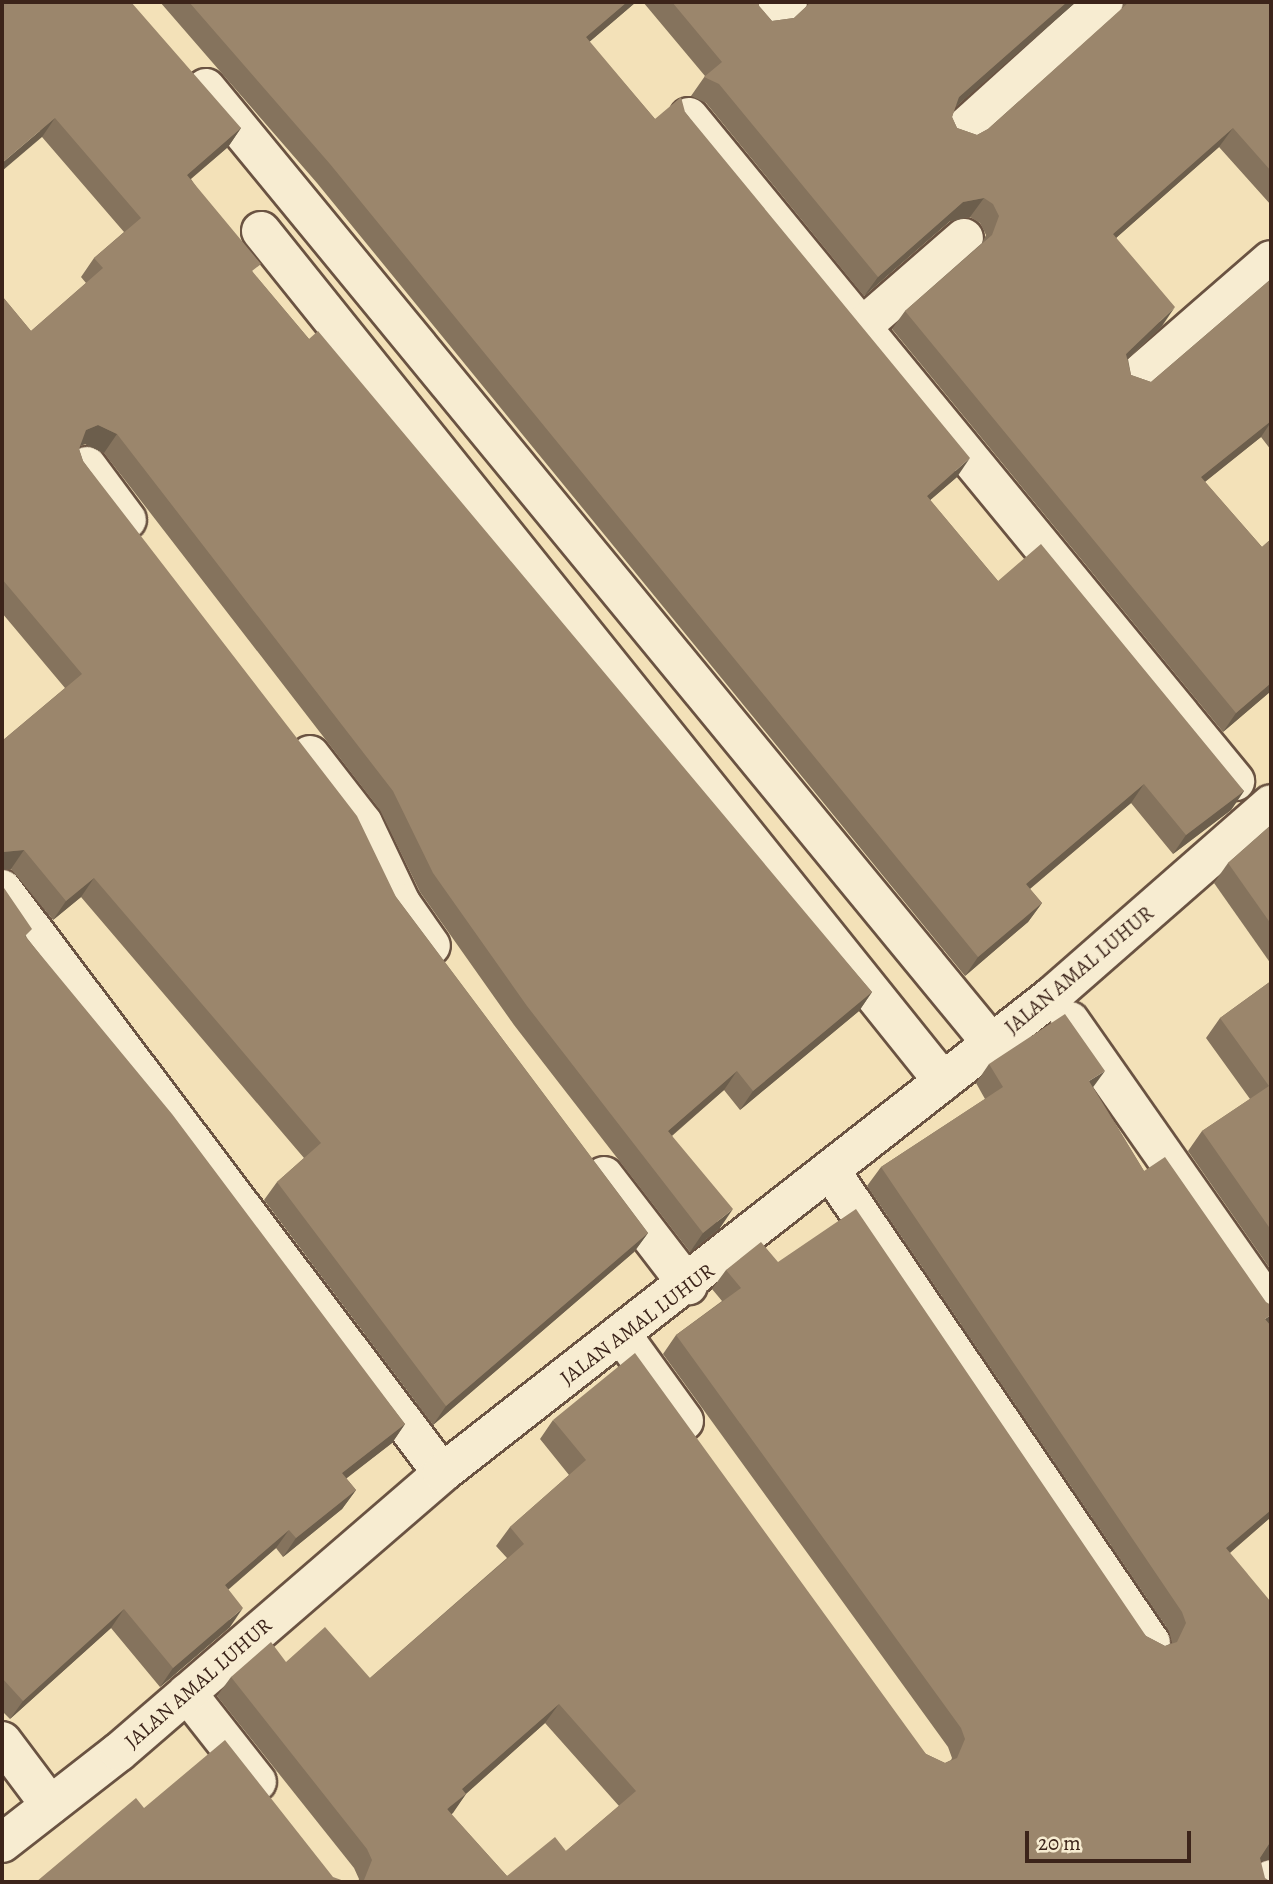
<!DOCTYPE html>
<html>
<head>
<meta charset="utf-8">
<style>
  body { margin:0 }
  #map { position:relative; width:1273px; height:1884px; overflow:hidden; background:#f3e1b8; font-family:Alegreya,serif }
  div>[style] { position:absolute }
  .roads { filter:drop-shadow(2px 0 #6a5342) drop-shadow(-2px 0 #6a5342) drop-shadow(0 2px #6a5342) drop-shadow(0 -2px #6a5342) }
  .minor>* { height:38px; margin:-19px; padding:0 19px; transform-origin:19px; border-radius:19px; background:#f7ecd1 }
  .wall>* { inset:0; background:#85735d }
  .shaded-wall>* { inset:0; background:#6c5e4c }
  .building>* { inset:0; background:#9b866c }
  span { translate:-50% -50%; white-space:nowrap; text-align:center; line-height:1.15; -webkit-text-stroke:5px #f7ecd1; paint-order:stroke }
  .street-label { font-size:21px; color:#3c241a }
  .frame { position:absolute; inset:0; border:4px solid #3c241a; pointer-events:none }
  .scale { position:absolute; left:1025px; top:1831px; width:166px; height:32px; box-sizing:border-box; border:4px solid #3c241a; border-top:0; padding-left:9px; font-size:21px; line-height:24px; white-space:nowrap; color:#3c241a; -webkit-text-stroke:5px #f7ecd1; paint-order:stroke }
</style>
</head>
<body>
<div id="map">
  <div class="roads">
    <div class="minor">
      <div style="left:767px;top:20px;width:28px;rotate:-41deg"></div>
      <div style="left:206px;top:88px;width:1238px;rotate:50.57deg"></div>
      <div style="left:689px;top:117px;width:860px;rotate:50.57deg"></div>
      <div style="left:960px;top:132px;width:194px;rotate:-42.1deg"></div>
      <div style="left:261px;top:231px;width:1090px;rotate:51.26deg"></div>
      <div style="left:865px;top:324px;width:131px;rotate:-41deg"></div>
      <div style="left:1134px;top:379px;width:181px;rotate:-41deg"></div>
      <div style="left:87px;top:466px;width:67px;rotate:53.5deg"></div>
      <div style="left:310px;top:755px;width:86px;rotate:52.1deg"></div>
      <div style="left:363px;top:823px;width:89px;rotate:64.6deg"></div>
      <div style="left:401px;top:903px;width:52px;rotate:55.1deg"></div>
      <div style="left:2px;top:889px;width:731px;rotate:53deg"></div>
      <div style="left:1070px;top:1021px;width:350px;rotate:55deg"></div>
      <div style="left:832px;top:1173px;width:568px;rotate:55.83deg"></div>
      <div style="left:604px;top:1176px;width:138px;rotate:52.4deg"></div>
      <div style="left:622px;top:1335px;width:106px;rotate:54.2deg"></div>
      <div style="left:187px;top:1693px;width:113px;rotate:51.8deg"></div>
      <div style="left:2px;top:1741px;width:80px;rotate:53.1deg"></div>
      <div style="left:2px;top:1843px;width:148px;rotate:-37.9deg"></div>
      <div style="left:119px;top:1752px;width:427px;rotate:-40.8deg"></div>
      <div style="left:442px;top:1473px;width:774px;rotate:-38.02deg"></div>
      <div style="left:1052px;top:996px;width:291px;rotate:-41.2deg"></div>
      <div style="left:1268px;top:1882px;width:4px;rotate:-45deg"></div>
    </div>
  </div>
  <div class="wall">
    <div style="clip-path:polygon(2px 2px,241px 128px,228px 147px,191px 179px,254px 274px,309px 339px,872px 992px,859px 1011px,740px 1110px,724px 1090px,672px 1136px,720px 1228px,690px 1252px,514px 1025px,420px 892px,380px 810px,104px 453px,85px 444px,80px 446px,79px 449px,83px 461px,396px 897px,648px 1233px,634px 1252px,433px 1425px,264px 1200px,277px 1182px,304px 1158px,81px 897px,53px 920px,11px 869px,2px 870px,2px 741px,65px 688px,2px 613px,2px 296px,31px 331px,86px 283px,81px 277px,94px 258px,124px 232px,42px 137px)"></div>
    <div style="clip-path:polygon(160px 2px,636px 2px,589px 42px,655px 119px,685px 112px,957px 477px,930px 500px,998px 581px,1244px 791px,1231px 810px,1173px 854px,1131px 803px,1030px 889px,1042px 903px,1028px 922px,965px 976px,317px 183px)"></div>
    <div style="clip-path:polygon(643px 2px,759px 2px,759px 6px,772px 21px,794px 18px,808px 5px,807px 2px,1076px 2px,955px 107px,952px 117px,957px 128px,977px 135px,988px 129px,1122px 9px,1124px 2px,1271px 2px,1271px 205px,1219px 147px,1116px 238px,1162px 326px,1128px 359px,1131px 375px,1151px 382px,1271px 279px,1271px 450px,1261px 437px,1205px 482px,1262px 547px,1271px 539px,1271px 691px,1223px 732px,892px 329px,905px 311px,982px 243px,986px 235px,980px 223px,970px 217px,950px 221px,864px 296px,706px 103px,691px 96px,705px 76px)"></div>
    <div style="clip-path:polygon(1271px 825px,1271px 964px,1214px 883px,1228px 863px)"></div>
    <div style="clip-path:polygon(2px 885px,27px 938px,405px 1424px,392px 1443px,346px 1478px,356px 1490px,342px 1509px,283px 1557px,276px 1548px,228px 1590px,230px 1627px,160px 1687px,111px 1628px,10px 1719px,2px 1711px)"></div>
    <div style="clip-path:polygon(1271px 981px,1271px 1270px,1188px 1151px,1202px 1131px,1250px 1099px,1206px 1038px,1220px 1018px)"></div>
    <div style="clip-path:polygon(evenodd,989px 1064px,1093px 1087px,1144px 1171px,1269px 1324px,1271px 1517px,1230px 1553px,1271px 1859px,358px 1882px,359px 1879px,354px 1868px,217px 1696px,231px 1677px,286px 1662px,370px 1678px,507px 1558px,496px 1546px,510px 1527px,569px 1475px,540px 1439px,553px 1420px,926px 1754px,945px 1763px,951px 1760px,952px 1758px,948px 1747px,663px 1354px,676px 1335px,722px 1301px,712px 1289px,726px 1270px,778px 1262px,1146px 1636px,1165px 1646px,1172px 1643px,1169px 1631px,867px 1186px,881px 1167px,985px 1099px,976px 1083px,989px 1064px,545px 1723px,619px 1806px,566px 1851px,507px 1876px,451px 1814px,466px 1794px,545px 1723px)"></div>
  </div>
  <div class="shaded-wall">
    <div style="clip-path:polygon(627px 2px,636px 2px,573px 56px,586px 37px)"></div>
    <div style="clip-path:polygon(1067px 2px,1076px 2px,945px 116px,959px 97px)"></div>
    <div style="clip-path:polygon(55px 118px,42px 137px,2px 171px,2px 163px)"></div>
    <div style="clip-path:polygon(241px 128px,228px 147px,174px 193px,187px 175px)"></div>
    <div style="clip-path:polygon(1233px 128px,1219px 147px,1099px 253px,1113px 234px)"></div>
    <div style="clip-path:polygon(984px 198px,970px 217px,950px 221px,864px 296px,878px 277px,963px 202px)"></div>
    <div style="clip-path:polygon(1175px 307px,1162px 326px,1113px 373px,1126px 354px)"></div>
    <div style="clip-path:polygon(1271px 421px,1271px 422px,1261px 437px,1187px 496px,1201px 477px)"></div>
    <div style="clip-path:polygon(98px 425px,117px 434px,104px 453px,85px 444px,73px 449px,86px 430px)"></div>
    <div style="clip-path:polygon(970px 458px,957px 477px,913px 515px,927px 496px)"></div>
    <div style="clip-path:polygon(1271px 683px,1271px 691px,1223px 732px,1236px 713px)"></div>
    <div style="clip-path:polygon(1144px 784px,1131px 803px,1013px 903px,1026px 884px)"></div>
    <div style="clip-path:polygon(1244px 791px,1231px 810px,1173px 854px,1186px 835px)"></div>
    <div style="clip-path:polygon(24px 850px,11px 869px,2px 870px,3px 852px)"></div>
    <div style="clip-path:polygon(94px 878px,81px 897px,53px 920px,66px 901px)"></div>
    <div style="clip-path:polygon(1042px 903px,1028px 922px,965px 976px,978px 957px)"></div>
    <div style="clip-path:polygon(872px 992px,859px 1011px,740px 1110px,753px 1091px)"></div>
    <div style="clip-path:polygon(737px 1071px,724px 1090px,655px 1150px,668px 1131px)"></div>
    <div style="clip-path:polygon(1105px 1071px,1091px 1090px,1089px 1081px)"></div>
    <div style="clip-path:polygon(733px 1209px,720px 1228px,690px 1252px,703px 1233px)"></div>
    <div style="clip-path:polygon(648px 1233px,634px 1252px,433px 1425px,446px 1406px)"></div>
    <div style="clip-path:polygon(1271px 1315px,1271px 1320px,1266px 1329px,1265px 1319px)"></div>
    <div style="clip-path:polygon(405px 1424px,392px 1443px,329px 1492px,342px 1473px)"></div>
    <div style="clip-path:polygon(356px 1490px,342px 1509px,283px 1557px,296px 1538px)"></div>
    <div style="clip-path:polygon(1271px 1510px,1271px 1517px,1213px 1567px,1226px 1548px)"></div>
    <div style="clip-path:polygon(289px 1530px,276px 1548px,211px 1604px,225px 1585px)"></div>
    <div style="clip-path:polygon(243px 1608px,230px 1627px,160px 1687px,173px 1668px)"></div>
    <div style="clip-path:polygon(124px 1609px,111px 1628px,10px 1719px,23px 1701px)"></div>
    <div style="clip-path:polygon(559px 1704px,545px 1723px,461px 1798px,466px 1794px,453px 1813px,434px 1829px,462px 1789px)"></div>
    <div style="clip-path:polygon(1269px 1844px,1271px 1844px,1271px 1859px,1256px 1863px)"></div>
  </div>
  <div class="building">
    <div style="clip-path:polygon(2px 2px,131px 2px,241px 128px,187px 175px,261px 264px,252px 271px,309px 339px,318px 331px,872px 992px,753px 1091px,737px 1071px,668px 1131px,733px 1209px,703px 1233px,527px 1006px,433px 873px,393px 791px,117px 434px,98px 425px,86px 430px,79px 449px,83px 461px,357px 816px,396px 897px,648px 1233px,446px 1406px,277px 1182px,321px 1143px,94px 878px,66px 901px,24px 850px,3px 852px,2px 854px,2px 741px,82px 674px,2px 579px,2px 296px,31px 331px,103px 268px,94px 258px,141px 218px,55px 118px,2px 163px)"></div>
    <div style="clip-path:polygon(189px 2px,627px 2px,586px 37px,655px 119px,681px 97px,685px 112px,970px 458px,927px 496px,998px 581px,1041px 544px,1244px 791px,1186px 835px,1144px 784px,1026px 884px,1042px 903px,978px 957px,330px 164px)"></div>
    <div style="clip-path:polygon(672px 2px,759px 2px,759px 6px,772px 21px,794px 18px,811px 2px,1067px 2px,959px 97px,952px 117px,957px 128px,977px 135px,988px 129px,1129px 2px,1271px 2px,1271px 171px,1233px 128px,1113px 234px,1175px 307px,1126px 354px,1131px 375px,1151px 382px,1271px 279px,1271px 421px,1201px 477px,1262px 547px,1271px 539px,1271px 683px,1236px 713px,905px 311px,992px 235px,999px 216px,993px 204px,984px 198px,963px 202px,878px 277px,719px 84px,704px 77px,722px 62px)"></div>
    <div style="clip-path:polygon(1271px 825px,1271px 924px,1228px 863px)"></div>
    <div style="clip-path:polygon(2px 885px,32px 929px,25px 936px,172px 1114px,405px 1424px,342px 1473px,356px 1490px,296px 1538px,289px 1530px,225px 1585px,243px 1608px,173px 1668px,124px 1609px,23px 1701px,2px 1678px)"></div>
    <div style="clip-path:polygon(1271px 981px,1271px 1230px,1202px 1131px,1269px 1086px,1220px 1018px)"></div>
    <div style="clip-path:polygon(evenodd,1065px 1014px,1105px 1071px,1089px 1081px,1144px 1171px,1165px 1157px,1266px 1302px,1271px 1305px,1271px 1315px,1265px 1319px,1271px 1326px,1271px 1510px,1226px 1548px,1271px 1602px,1271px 1844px,1269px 1844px,1260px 1858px,1265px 1878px,1271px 1882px,358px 1882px,364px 1880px,372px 1860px,367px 1849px,231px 1677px,271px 1642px,286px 1662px,325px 1627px,370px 1678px,524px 1544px,510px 1527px,586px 1460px,553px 1420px,635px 1353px,926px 1754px,945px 1763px,957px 1758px,965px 1739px,961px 1728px,676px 1335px,741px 1288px,726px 1270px,761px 1242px,778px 1262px,856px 1209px,1146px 1636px,1165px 1646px,1177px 1642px,1186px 1623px,1182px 1612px,881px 1167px,1003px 1087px,989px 1064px,1065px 1014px,559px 1704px,636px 1791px,566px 1851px,555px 1837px,507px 1876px,447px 1809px,466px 1794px,462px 1789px,559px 1704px)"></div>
    <div style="clip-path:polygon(225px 1740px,333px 1877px,347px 1882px,36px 1882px,136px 1798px,144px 1808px)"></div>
  </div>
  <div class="street-label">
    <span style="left:1079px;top:970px;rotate:-40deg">JALAN AMAL LUHUR</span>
    <span style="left:637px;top:1324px;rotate:-37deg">JALAN AMAL LUHUR</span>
    <span style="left:198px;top:1683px;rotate:-41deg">JALAN AMAL LUHUR</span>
  </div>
  <div class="frame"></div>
  <div class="scale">20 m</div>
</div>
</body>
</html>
